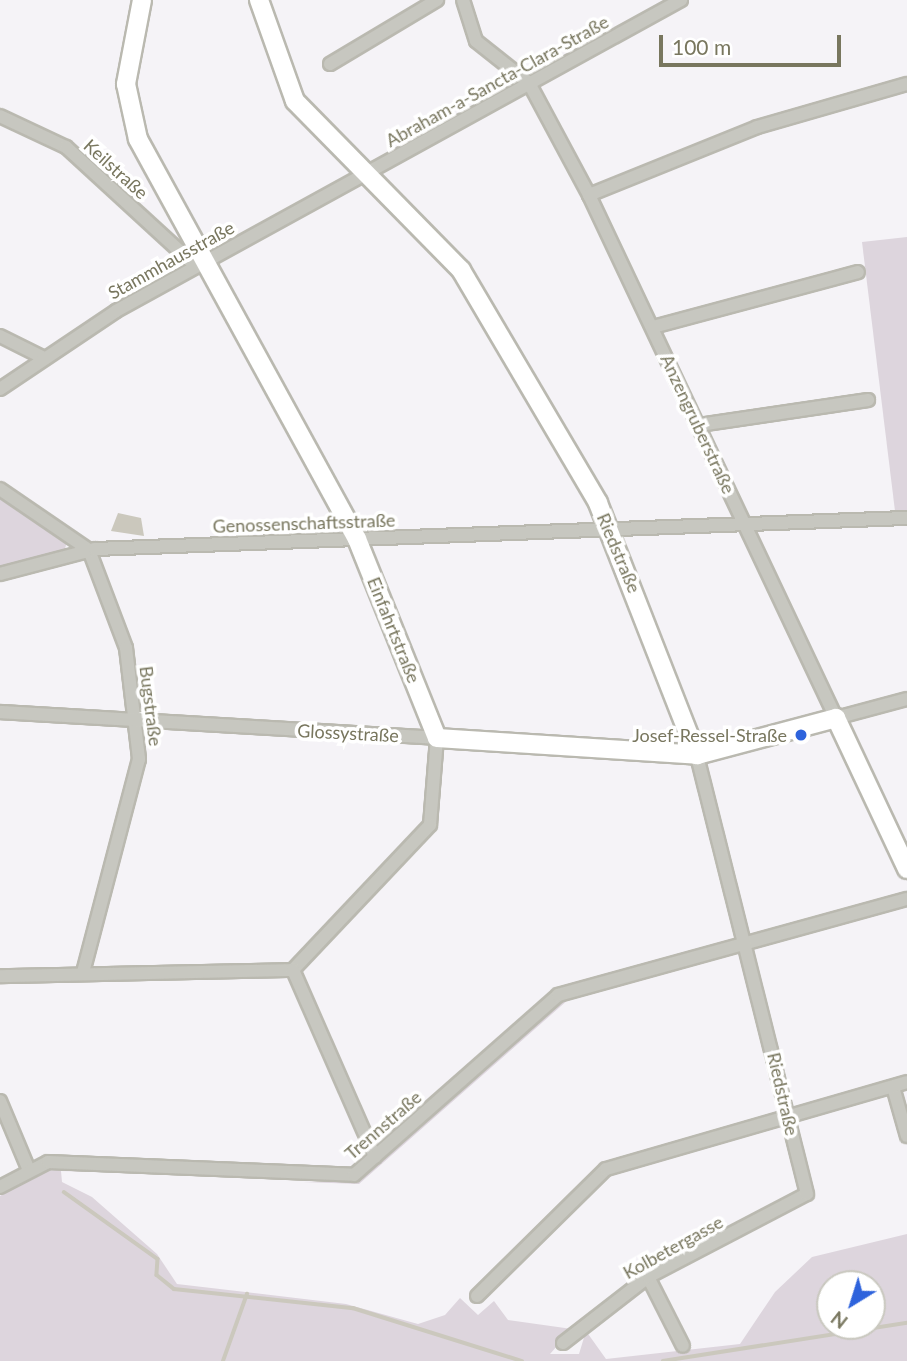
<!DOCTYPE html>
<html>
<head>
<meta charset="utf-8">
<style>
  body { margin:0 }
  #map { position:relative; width:907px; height:1361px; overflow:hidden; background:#f5f3f7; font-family:Lato,sans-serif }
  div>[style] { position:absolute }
  .green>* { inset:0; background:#ddd5dd }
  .water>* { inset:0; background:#cbc8bd }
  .stream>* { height:3.5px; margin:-1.75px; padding:0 1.75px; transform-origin:1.75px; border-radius:1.75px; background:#cbc8bd }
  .roads { filter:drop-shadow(2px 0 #bab9b0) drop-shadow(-2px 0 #bab9b0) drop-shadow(0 2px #bab9b0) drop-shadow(0 -2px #bab9b0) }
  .street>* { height:12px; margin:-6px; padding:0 6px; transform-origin:6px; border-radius:6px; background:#c7c7c0 }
  .secondary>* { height:18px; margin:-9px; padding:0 9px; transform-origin:9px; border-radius:9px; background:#fff }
  .dots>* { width:19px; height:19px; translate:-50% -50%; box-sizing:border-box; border:4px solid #fff; border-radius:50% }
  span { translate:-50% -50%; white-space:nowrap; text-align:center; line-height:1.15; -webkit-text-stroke:7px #fff; paint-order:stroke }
  .street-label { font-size:18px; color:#78765e }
  .poi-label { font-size:18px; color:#78765e }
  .right { translate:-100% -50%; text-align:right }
  .north { position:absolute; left:816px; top:1270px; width:70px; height:70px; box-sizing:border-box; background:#fff; border:2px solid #c9c8bf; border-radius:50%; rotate:218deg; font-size:19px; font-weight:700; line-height:28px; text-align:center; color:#78765e }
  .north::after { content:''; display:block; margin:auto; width:24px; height:32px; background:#2e63dc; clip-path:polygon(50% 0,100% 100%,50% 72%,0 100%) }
  .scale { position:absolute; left:659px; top:35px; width:182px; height:32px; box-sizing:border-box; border:4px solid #78765e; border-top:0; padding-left:9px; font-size:21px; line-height:24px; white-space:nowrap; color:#78765e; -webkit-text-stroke:5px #fff; paint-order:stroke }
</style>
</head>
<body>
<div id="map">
  <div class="green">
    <div style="clip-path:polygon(907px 237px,907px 510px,895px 511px,862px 242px)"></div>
    <div style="clip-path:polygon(0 493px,67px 541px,65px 549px,0 570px)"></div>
    <div style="clip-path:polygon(569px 999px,359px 1184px,303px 1182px,353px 1181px,558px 1001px)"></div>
    <div style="clip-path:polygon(evenodd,46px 1166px,261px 1176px,61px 1171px,62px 1182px,92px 1197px,157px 1254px,177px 1284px,346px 1304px,418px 1324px,445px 1315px,460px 1298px,478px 1315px,494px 1301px,508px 1320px,572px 1329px,550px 1354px,579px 1354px,586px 1331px,606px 1359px,740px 1344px,775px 1292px,812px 1257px,907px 1234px,907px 1361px,0 1361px,0 1196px,46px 1166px,830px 1284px,872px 1284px,872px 1326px,830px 1326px,830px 1284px)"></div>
  </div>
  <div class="water">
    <div style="clip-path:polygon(118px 513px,141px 518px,144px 536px,111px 531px)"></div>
  </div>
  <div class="stream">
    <div style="left:64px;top:1192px;width:115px;rotate:35.5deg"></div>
    <div style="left:158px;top:1259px;width:16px;rotate:94deg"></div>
    <div style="left:157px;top:1275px;width:22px;rotate:39deg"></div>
    <div style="left:174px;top:1289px;width:180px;rotate:6.1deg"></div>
    <div style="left:353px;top:1308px;width:177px;rotate:17.4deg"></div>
    <div style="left:223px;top:1361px;width:71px;rotate:-70.3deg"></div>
    <div style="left:663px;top:1361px;width:247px;rotate:-8.9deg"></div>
  </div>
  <div class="roads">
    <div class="street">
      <div style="left:463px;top:0;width:43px;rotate:72.4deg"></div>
      <div style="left:476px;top:41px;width:68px;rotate:38.4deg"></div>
      <div style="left:529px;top:83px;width:127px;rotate:61.8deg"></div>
      <div style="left:589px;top:195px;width:578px;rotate:64.72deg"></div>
      <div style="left:836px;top:718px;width:73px;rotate:-15deg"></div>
      <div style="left:330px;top:64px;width:125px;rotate:-30.9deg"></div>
      <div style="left:0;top:116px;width:73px;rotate:25.2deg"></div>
      <div style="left:66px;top:147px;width:175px;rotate:42.5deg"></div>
      <div style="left:589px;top:195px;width:181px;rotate:-22deg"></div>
      <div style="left:757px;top:127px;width:156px;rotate:-16deg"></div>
      <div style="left:653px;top:327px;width:212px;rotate:-15deg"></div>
      <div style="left:0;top:336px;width:49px;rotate:26.6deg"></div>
      <div style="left:0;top:389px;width:140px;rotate:-33.9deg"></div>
      <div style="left:116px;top:311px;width:645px;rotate:-28.83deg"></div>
      <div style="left:699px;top:425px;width:171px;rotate:-8.4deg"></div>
      <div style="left:0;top:489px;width:108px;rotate:34.4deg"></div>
      <div style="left:89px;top:550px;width:105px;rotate:69.3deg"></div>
      <div style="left:126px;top:648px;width:112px;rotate:83.3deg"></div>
      <div style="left:139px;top:759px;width:221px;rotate:104.7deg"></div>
      <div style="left:0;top:574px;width:98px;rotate:-14.7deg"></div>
      <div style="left:95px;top:549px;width:813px;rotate:-2.19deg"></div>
      <div style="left:0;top:712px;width:438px;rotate:3.4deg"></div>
      <div style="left:437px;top:738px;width:87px;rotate:94.6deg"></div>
      <div style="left:430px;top:825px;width:199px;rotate:133.4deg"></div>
      <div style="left:293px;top:970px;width:293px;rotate:178.8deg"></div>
      <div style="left:293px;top:970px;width:204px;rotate:66.3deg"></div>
      <div style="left:893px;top:1087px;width:51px;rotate:74.1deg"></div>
      <div style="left:0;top:1101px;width:73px;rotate:67.3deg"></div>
      <div style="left:0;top:1187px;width:54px;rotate:-27.5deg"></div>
      <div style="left:48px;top:1162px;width:306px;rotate:2.4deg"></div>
      <div style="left:354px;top:1175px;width:272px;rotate:-41.4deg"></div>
      <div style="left:558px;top:995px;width:362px;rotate:-15.4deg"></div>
      <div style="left:648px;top:1277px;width:77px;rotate:63.1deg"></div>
      <div style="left:477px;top:1296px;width:181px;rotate:-44.6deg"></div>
      <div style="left:606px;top:1169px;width:313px;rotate:-16.1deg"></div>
      <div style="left:563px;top:1343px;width:108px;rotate:-37.8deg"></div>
      <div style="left:648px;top:1277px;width:179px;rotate:-27.6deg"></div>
      <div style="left:807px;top:1194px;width:453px;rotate:-104.1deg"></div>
    </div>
    <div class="secondary">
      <div style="left:142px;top:0;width:86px;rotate:100.8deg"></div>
      <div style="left:126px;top:84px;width:56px;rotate:77.7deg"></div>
      <div style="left:138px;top:139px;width:456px;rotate:61.3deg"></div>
      <div style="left:357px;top:539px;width:214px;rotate:68.1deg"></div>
      <div style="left:437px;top:738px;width:261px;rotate:3.7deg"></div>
      <div style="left:697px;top:755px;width:144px;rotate:-14.9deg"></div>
      <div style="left:836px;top:718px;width:167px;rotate:64.8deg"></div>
      <div style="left:259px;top:0;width:107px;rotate:70.4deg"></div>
      <div style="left:295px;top:101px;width:237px;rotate:45.5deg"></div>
      <div style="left:461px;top:270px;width:270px;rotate:59.5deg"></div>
      <div style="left:598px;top:503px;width:271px;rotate:68.6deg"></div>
    </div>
  </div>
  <div class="dots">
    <div style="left:801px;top:735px;background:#2e63dc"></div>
  </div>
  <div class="street-label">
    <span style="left:497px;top:81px;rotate:-29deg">Abraham-a-Sancta-Clara-Straße</span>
    <span style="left:116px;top:169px;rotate:42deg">Keilstraße</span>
    <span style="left:171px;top:260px;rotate:-29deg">Stammhausstraße</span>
    <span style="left:698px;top:424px;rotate:65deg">Anzengruberstraße</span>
    <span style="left:304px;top:523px;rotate:-2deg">Genossenschaftsstraße</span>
    <span style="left:619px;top:553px;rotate:67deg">Riedstraße</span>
    <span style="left:394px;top:630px;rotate:68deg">Einfahrtstraße</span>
    <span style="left:151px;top:706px;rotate:83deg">Bugstraße</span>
    <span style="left:348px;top:733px;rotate:3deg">Glossystraße</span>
    <span style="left:783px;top:1094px;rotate:77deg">Riedstraße</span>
    <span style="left:383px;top:1125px;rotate:-41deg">Trennstraße</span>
    <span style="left:673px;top:1247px;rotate:-29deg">Kolbetergasse</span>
  </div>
  <div class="poi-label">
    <span class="right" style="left:787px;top:735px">Josef-Ressel-Straße</span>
  </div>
  <div class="north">N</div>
  <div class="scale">100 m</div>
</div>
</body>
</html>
